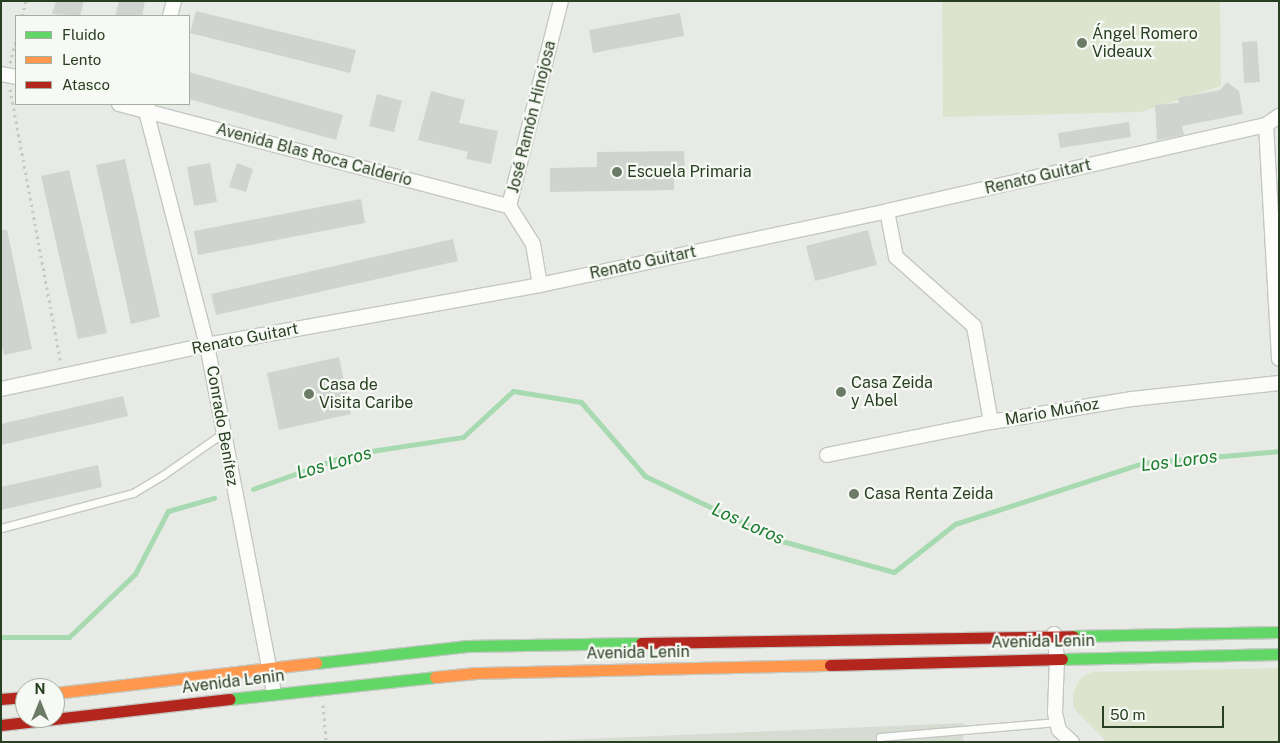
<!DOCTYPE html>
<html>
<head>
<meta charset="utf-8">
<style>
  body { margin:0 }
  #map { position:relative; width:1280px; height:743px; overflow:hidden; background:#e8ebe5; font-family:"Public Sans",sans-serif }
  div>[style] { position:absolute }
  .built>* { inset:0; background:#d7dcd3 }
  .green>* { inset:0; background:#dce4ce }
  .stream>* { height:5px; margin:-2.5px; padding:0 2.5px; transform-origin:2.5px; border-radius:2.5px; background:#a7dab0 }
  .building>* { inset:0; background:#d0d4ce }
  .path>* { height:3px; margin-top:-1.5px; transform-origin:0; background:repeating-linear-gradient(90deg,#c4cbc1 0 2.5px,transparent 0 6.5px) }
  .roads { filter:drop-shadow(1px 0 #c4c8c2) drop-shadow(-1px 0 #c4c8c2) drop-shadow(0 1px #c4c8c2) drop-shadow(0 -1px #c4c8c2) }
  .lane>* { height:7px; margin:-3.5px; padding:0 3.5px; transform-origin:3.5px; border-radius:3.5px; background:#fcfcfb }
  .street>* { height:14px; margin:-7px; padding:0 7px; transform-origin:7px; border-radius:7px; background:#fcfcfb }
  .fast>* { height:11px; margin:-5.5px; padding:0 5.5px; transform-origin:5.5px; border-radius:5.5px; background:#63d668 }
  .slow>* { height:11px; margin:-5.5px; padding:0 5.5px; transform-origin:5.5px; border-radius:5.5px; background:#ff974d }
  .jam>* { height:11px; margin:-5.5px; padding:0 5.5px; transform-origin:5.5px; border-radius:5.5px; background:#b3261e }
  .dots>* { width:14px; height:14px; translate:-50% -50%; box-sizing:border-box; border:2px solid #f6f9f4; border-radius:50% }
  span { translate:-50% -50%; white-space:nowrap; text-align:center; line-height:1.15; -webkit-text-stroke:4.5px #f6f9f4; paint-order:stroke }
  .poi-label { font-size:16px; color:#293f22 }
  .left { translate:0 -50%; text-align:left }
  .street-label { font-size:16px; color:#293f22 }
  .water-label { font-size:18px; color:#1b7c30; font-style:italic }
  .frame { position:absolute; inset:0; border:2px solid #293f22; pointer-events:none }
  .legend { position:absolute; left:15px; top:15px; width:175px; height:90px; box-sizing:border-box; background:#f6f9f4; border:1px solid #a4afa0; margin:0; padding:6px 9px; list-style:none; font-size:15px; color:#293f22 }
  .legend li { display:flex; align-items:center; gap:10px; height:25px }
  .legend b { width:25px; border:1px solid #a4afa0 }
  .north { position:absolute; left:15px; top:678px; width:50px; height:50px; box-sizing:border-box; background:#f6f9f4; border:1px solid #a4afa0; border-radius:50%; rotate:0deg; font-size:14px; font-weight:700; line-height:20px; text-align:center; color:#293f22 }
  .north::after { content:''; display:block; margin:auto; width:18px; height:22px; background:#6c7b66; clip-path:polygon(50% 0,100% 100%,50% 72%,0 100%) }
  .scale { position:absolute; left:1102px; top:706px; width:122px; height:22px; box-sizing:border-box; border:2px solid #293f22; border-top:0; padding-left:6px; font-size:15px; line-height:18px; white-space:nowrap; color:#293f22; -webkit-text-stroke:4px #f6f9f4; paint-order:stroke }
</style>
</head>
<body>
<div id="map">
  <div class="built">
    <div style="clip-path:polygon(964px 723px,963px 742px,536px 742px,536px 741px)"></div>
  </div>
  <div class="green">
    <div style="clip-path:polygon(942px 1px,1220px 1px,1221px 86px,1141px 112px,943px 117px)"></div>
    <div style="clip-path:polygon(1279px 668px,1279px 742px,1107px 742px,1075px 710px,1073px 704px,1073px 694px,1077px 684px,1082px 677px,1092px 672px)"></div>
  </div>
  <div class="stream">
    <div style="left:253px;top:489px;width:104px;rotate:-19.7deg"></div>
    <div style="left:351px;top:454px;width:113px;rotate:-8.6deg"></div>
    <div style="left:463px;top:437px;width:68px;rotate:-42.6deg"></div>
    <div style="left:513px;top:391px;width:69px;rotate:9.2deg"></div>
    <div style="left:581px;top:402px;width:98px;rotate:49.1deg"></div>
    <div style="left:645px;top:476px;width:152px;rotate:25.4deg"></div>
    <div style="left:782px;top:541px;width:116px;rotate:15.5deg"></div>
    <div style="left:894px;top:572px;width:78px;rotate:-38.2deg"></div>
    <div style="left:955px;top:524px;width:198px;rotate:-18deg"></div>
    <div style="left:1143px;top:463px;width:137px;rotate:-5deg"></div>
    <div style="left:1px;top:637px;width:68px"></div>
    <div style="left:69px;top:637px;width:91px;rotate:-43.7deg"></div>
    <div style="left:135px;top:574px;width:71px;rotate:-62.4deg"></div>
    <div style="left:168px;top:511px;width:48px;rotate:-15.8deg"></div>
  </div>
  <div class="building">
    <div style="clip-path:polygon(56px 1px,84px 1px,80px 16px,52px 14px)"></div>
    <div style="clip-path:polygon(119px 1px,145px 1px,142px 16px,115px 16px)"></div>
    <div style="clip-path:polygon(196px 11px,356px 50px,350px 73px,190px 33px)"></div>
    <div style="clip-path:polygon(680px 13px,684px 36px,593px 53px,589px 30px)"></div>
    <div style="clip-path:polygon(1257px 41px,1260px 82px,1244px 83px,1242px 42px)"></div>
    <div style="clip-path:polygon(189px 72px,343px 115px,336px 140px,189px 99px)"></div>
    <div style="clip-path:polygon(1227px 82px,1239px 91px,1243px 114px,1182px 126px,1184px 135px,1157px 140px,1155px 105px,1179px 103px,1178px 98px,1220px 90px)"></div>
    <div style="clip-path:polygon(431px 91px,465px 100px,459px 123px,498px 131px,491px 164px,466px 159px,468px 152px,418px 140px)"></div>
    <div style="clip-path:polygon(377px 94px,402px 101px,394px 132px,369px 126px)"></div>
    <div style="clip-path:polygon(1129px 122px,1131px 137px,1060px 148px,1058px 133px)"></div>
    <div style="clip-path:polygon(684px 151px,685px 175px,674px 175px,674px 190px,550px 192px,550px 168px,597px 167px,597px 152px)"></div>
    <div style="clip-path:polygon(125px 159px,160px 317px,131px 324px,96px 165px)"></div>
    <div style="clip-path:polygon(210px 163px,217px 202px,194px 206px,187px 167px)"></div>
    <div style="clip-path:polygon(237px 163px,253px 169px,246px 192px,229px 187px)"></div>
    <div style="clip-path:polygon(69px 170px,107px 333px,78px 339px,41px 176px)"></div>
    <div style="clip-path:polygon(361px 199px,365px 223px,198px 255px,194px 231px)"></div>
    <div style="clip-path:polygon(1px 230px,7px 230px,32px 349px,4px 355px,1px 342px)"></div>
    <div style="clip-path:polygon(868px 230px,877px 265px,815px 281px,806px 246px)"></div>
    <div style="clip-path:polygon(453px 239px,458px 261px,216px 315px,211px 294px)"></div>
    <div style="clip-path:polygon(339px 357px,351px 414px,279px 430px,267px 373px)"></div>
    <div style="clip-path:polygon(123px 396px,128px 416px,1px 445px,1px 424px)"></div>
    <div style="clip-path:polygon(98px 465px,102px 487px,1px 510px,1px 487px)"></div>
  </div>
  <div class="path">
    <div style="left:22px;top:16px;width:16px;rotate:-75deg"></div>
    <div style="left:10px;top:63px;width:24px;rotate:-75deg"></div>
    <div style="left:10px;top:89px;width:279px;rotate:79.5deg"></div>
    <div style="left:323px;top:705px;width:37px;rotate:85deg"></div>
  </div>
  <div class="roads">
    <div class="lane">
      <div style="left:1px;top:528px;width:137px;rotate:-14.9deg"></div>
      <div style="left:133px;top:493px;width:35px;rotate:-31deg"></div>
      <div style="left:163px;top:475px;width:73px;rotate:-35deg"></div>
      <div style="left:880px;top:742px;width:5px;rotate:-90deg"></div>
      <div style="left:880px;top:737px;width:178px;rotate:-4.8deg"></div>
    </div>
    <div class="street">
      <div style="left:170px;top:16px;width:16px;rotate:-75deg"></div>
      <div style="left:1px;top:74px;width:15px;rotate:11deg"></div>
      <div style="left:119px;top:104px;width:403px;rotate:14.7deg"></div>
      <div style="left:148px;top:104px;width:7px;rotate:106deg"></div>
      <div style="left:146px;top:111px;width:242px;rotate:75.4deg"></div>
      <div style="left:207px;top:345px;width:354px;rotate:79.1deg"></div>
      <div style="left:1266px;top:125px;width:234px;rotate:86.8deg"></div>
      <div style="left:887px;top:211px;width:47px;rotate:78.9deg"></div>
      <div style="left:896px;top:257px;width:104px;rotate:41.5deg"></div>
      <div style="left:974px;top:326px;width:97px;rotate:80deg"></div>
      <div style="left:540px;top:285px;width:42px;rotate:-99.7deg"></div>
      <div style="left:533px;top:244px;width:45px;rotate:-122.3deg"></div>
      <div style="left:509px;top:206px;width:211px;rotate:-75.8deg"></div>
      <div style="left:1px;top:389px;width:211px;rotate:-12.1deg"></div>
      <div style="left:207px;top:345px;width:338px;rotate:-10.2deg"></div>
      <div style="left:540px;top:285px;width:355px;rotate:-12deg"></div>
      <div style="left:887px;top:211px;width:389px;rotate:-12.8deg"></div>
      <div style="left:1266px;top:125px;width:16px;rotate:-35deg"></div>
      <div style="left:827px;top:455px;width:167px;rotate:-11.4deg"></div>
      <div style="left:991px;top:422px;width:143px;rotate:-9.3deg"></div>
      <div style="left:1132px;top:399px;width:148px;rotate:-6.2deg"></div>
      <div style="left:1054px;top:634px;width:24px;rotate:83deg"></div>
      <div style="left:1057px;top:658px;width:55px;rotate:92.1deg"></div>
      <div style="left:1055px;top:713px;width:17px;rotate:77deg"></div>
      <div style="left:1059px;top:730px;width:18px;rotate:43deg"></div>
    </div>
    <div class="fast">
      <div style="left:1073px;top:636px;width:206px;rotate:-1.1deg"></div>
      <div style="left:1062px;top:659px;width:217px;rotate:-1.3deg"></div>
      <div style="left:316px;top:663px;width:152px;rotate:-6.4deg"></div>
      <div style="left:467px;top:646px;width:174px;rotate:-1deg"></div>
      <div style="left:230px;top:699px;width:206px;rotate:-6.1deg"></div>
    </div>
    <div class="slow">
      <div style="left:435px;top:677px;width:41px;rotate:-5.6deg"></div>
      <div style="left:476px;top:673px;width:354px;rotate:-1.3deg"></div>
      <div style="left:55px;top:693px;width:263px;rotate:-6.6deg"></div>
    </div>
    <div class="jam">
      <div style="left:641px;top:643px;width:432px;rotate:-0.9deg"></div>
      <div style="left:830px;top:665px;width:232px;rotate:-1.5deg"></div>
      <div style="left:1px;top:699px;width:24px;rotate:-5deg"></div>
      <div style="left:1px;top:725px;width:230px;rotate:-6.5deg"></div>
    </div>
  </div>
  <div class="dots">
    <div style="left:1082px;top:43px;background:#6c7b66"></div>
    <div style="left:617px;top:172px;background:#6c7b66"></div>
    <div style="left:841px;top:392px;background:#6c7b66"></div>
    <div style="left:309px;top:394px;background:#6c7b66"></div>
    <div style="left:854px;top:494px;background:#6c7b66"></div>
  </div>
  <div class="poi-label">
    <span class="left" style="left:1092px;top:43px">Ángel Romero<br>Videaux</span>
    <span class="left" style="left:627px;top:172px">Escuela Primaria</span>
    <span class="left" style="left:851px;top:392px">Casa Zeida<br>y Abel</span>
    <span class="left" style="left:319px;top:394px">Casa de<br>Visita Caribe</span>
    <span class="left" style="left:864px;top:494px">Casa Renta Zeida</span>
  </div>
  <div class="street-label">
    <span style="left:532px;top:117px;rotate:-76deg">José Ramón Hinojosa</span>
    <span style="left:314px;top:155px;rotate:15deg">Avenida Blas Roca Calderío</span>
    <span style="left:1038px;top:177px;rotate:-13deg">Renato Guitart</span>
    <span style="left:643px;top:263px;rotate:-12deg">Renato Guitart</span>
    <span style="left:245px;top:339px;rotate:-11deg">Renato Guitart</span>
    <span style="left:1052px;top:412px;rotate:-10deg">Mario Muñoz</span>
    <span style="left:222px;top:426px;rotate:80deg">Conrado Benítez</span>
    <span style="left:1043px;top:642px;rotate:-1deg">Avenida Lenin</span>
    <span style="left:638px;top:653px;rotate:-1deg">Avenida Lenin</span>
    <span style="left:233px;top:682px;rotate:-7deg">Avenida Lenin</span>
  </div>
  <div class="water-label">
    <span style="left:1179px;top:461px;rotate:-7deg">Los Loros</span>
    <span style="left:334px;top:463px;rotate:-16deg">Los Loros</span>
    <span style="left:748px;top:524px;rotate:24deg">Los Loros</span>
  </div>
  <div class="frame"></div>
  <ul class="legend">
  <li><b style="height:6px;background:#63d668"></b>Fluido</li>
  <li><b style="height:6px;background:#ff974d"></b>Lento</li>
  <li><b style="height:6px;background:#b3261e"></b>Atasco</li>
  </ul>
  <div class="north">N</div>
  <div class="scale">50 m</div>
</div>
</body>
</html>
